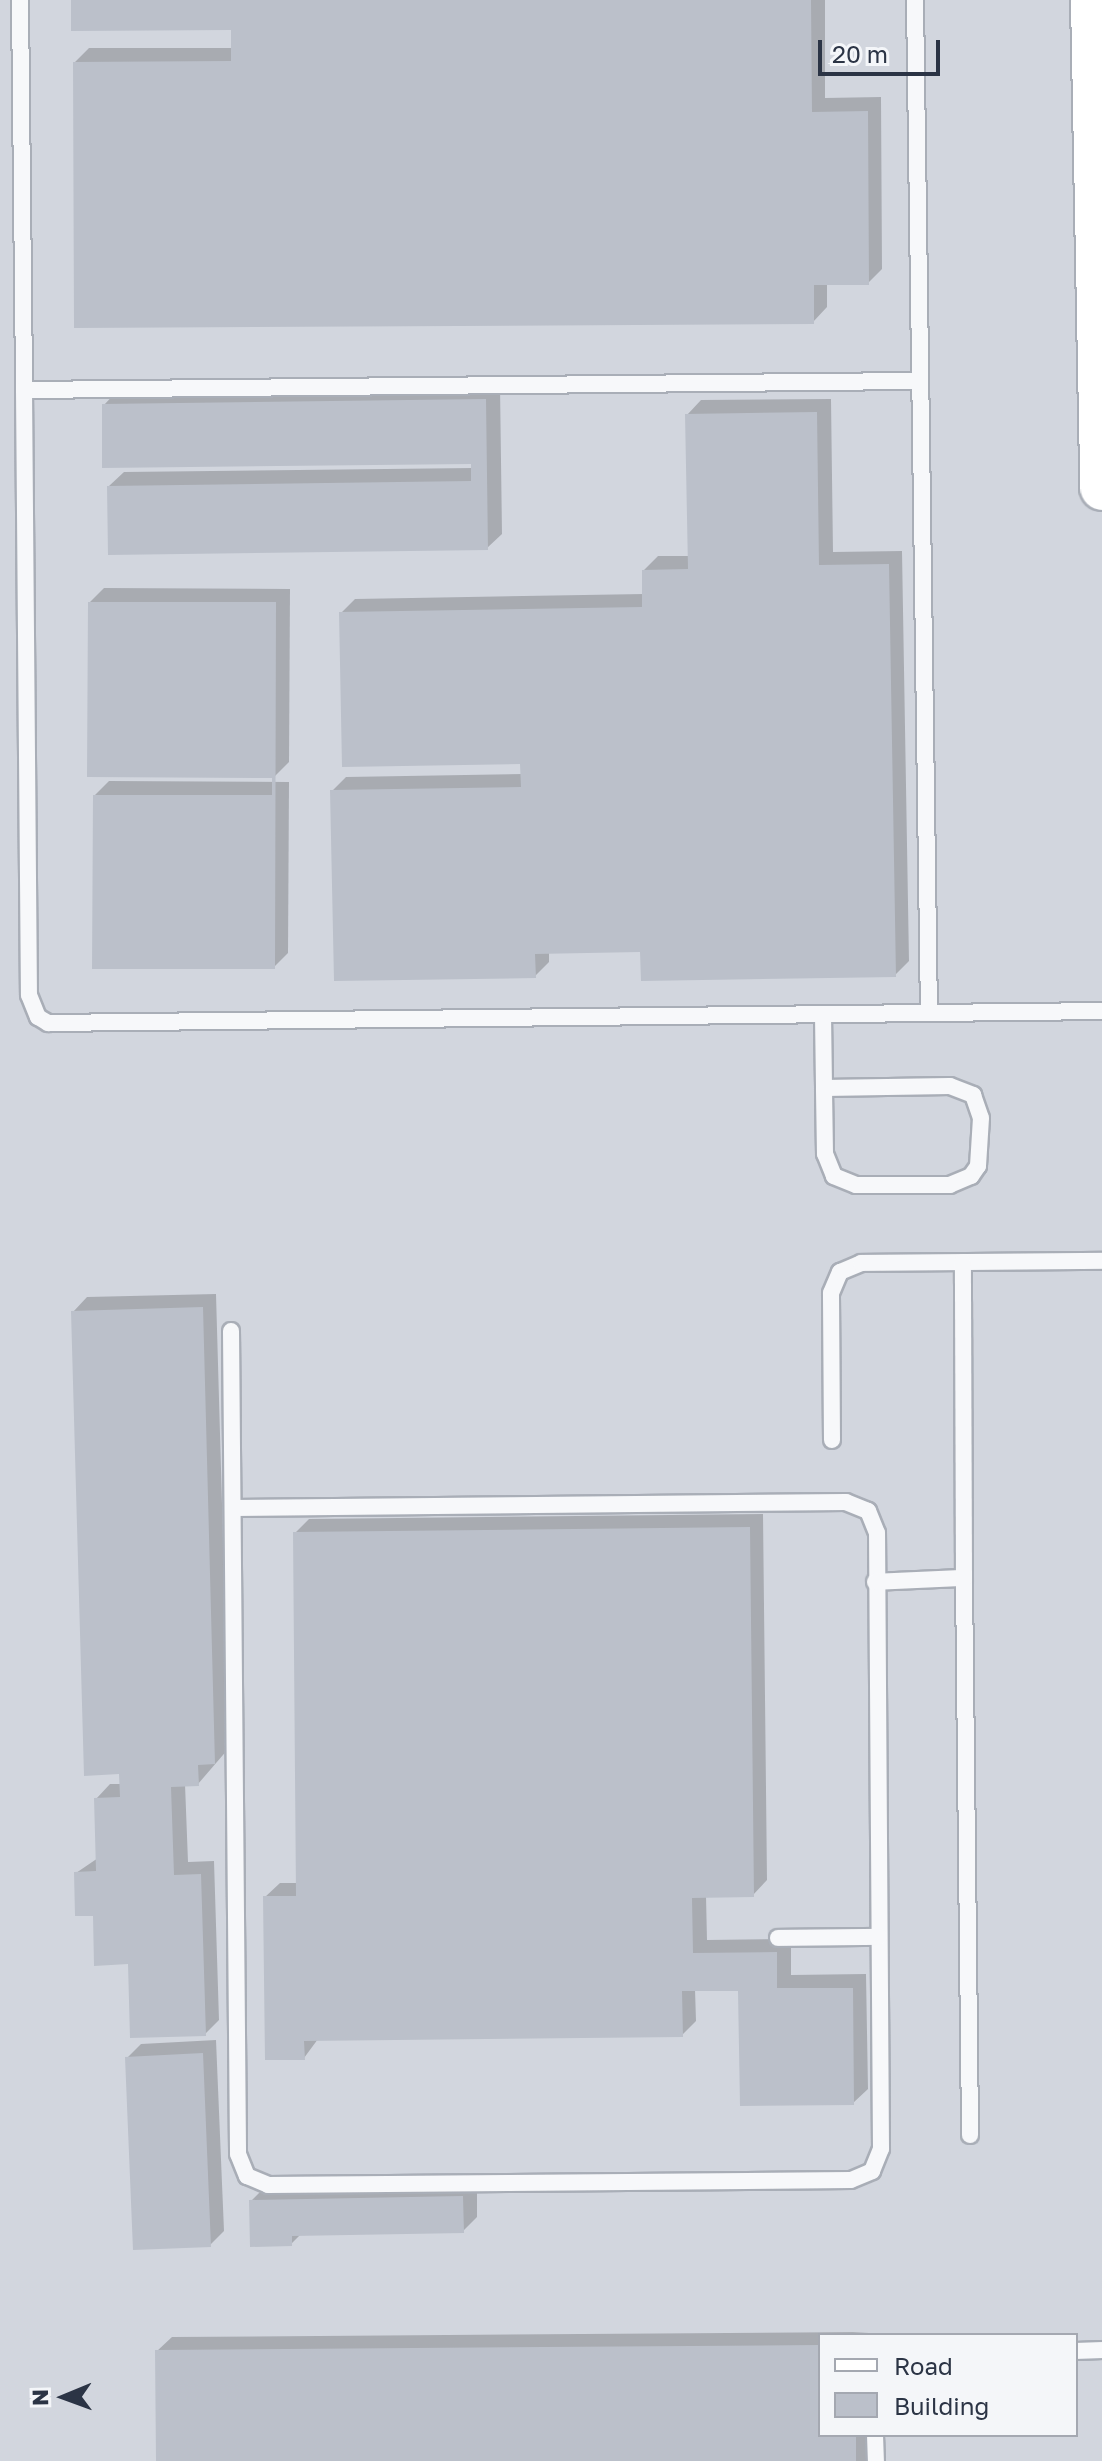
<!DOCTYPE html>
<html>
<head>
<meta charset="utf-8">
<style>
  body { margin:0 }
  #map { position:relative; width:1102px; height:2461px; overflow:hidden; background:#e4e7ec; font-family:"Golos Text",sans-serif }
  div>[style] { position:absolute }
  .built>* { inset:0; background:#d2d6de }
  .shadow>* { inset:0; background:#0003 }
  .building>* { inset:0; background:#bbc0ca }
  .roads { filter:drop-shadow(2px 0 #a9aeb7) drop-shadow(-2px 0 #a9aeb7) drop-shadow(0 2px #a9aeb7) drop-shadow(0 -2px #a9aeb7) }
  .lane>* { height:16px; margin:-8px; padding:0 8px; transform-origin:8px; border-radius:8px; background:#f7f8fa }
  .secondary>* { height:44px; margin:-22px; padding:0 22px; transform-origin:22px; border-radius:22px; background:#fff }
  span { translate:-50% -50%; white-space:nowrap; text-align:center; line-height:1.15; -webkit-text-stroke:7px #f4f6f9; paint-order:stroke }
  .legend { position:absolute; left:818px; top:2333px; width:260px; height:104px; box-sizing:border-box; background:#f4f6f9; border:2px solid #a4a8b1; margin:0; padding:10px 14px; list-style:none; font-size:24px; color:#2b3445 }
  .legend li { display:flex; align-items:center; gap:16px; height:40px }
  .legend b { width:40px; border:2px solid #a4a8b1 }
  .north { position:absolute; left:24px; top:2357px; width:80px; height:80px; -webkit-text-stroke:6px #f4f6f9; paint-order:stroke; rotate:269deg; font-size:22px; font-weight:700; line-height:32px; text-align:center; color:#2b3445 }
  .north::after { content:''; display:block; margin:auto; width:28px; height:36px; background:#2b3445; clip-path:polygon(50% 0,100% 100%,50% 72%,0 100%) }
  .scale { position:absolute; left:818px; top:40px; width:122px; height:36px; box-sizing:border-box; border:4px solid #2b3445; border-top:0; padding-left:10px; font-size:24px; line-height:28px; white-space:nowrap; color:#2b3445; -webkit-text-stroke:6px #f4f6f9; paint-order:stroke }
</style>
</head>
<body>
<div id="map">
  <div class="built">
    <div style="clip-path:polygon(evenodd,0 0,1102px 0,1102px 2461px,0 2461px,0 0,820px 2335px,1076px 2335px,1076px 2435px,820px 2435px,820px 2335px)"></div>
  </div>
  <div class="shadow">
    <div style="clip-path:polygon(73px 0,825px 0,825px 98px,881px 97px,882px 269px,868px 283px,827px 283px,827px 307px,813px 322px,75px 62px,89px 48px,233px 48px,233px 28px)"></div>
    <div style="clip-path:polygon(500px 386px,502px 534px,487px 548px,109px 486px,124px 472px,473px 468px,473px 462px,104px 405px,118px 390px)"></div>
    <div style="clip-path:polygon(831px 399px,833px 552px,902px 551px,909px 961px,895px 975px,642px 950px,549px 952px,549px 962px,535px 976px,332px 791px,346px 777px,523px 774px,522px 762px,341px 613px,355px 599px,644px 594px,644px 570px,658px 556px,690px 556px,687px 415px,701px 400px)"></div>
    <div style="clip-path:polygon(104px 588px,290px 589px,289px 762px,275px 776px,90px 602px)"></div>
    <div style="clip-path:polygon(109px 781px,289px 782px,288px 953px,274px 967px,95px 795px)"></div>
    <div style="clip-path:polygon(216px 1294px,229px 1748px,198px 1784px,185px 1784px,188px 1862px,214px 1861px,219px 2020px,205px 2034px,130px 1962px,95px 1914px,76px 1873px,98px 1858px,96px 1799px,110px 1784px,121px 1784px,73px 1312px,87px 1297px)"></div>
    <div style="clip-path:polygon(763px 1514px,767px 1880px,753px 1895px,706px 1896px,707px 1940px,791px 1939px,791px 1975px,866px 1974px,868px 2089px,853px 2103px,740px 1989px,695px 1989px,696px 2021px,682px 2035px,318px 2039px,304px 2058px,265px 1897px,280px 1883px,298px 1883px,295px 1533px,309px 1519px)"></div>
    <div style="clip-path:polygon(216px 2040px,224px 2231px,210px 2245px,127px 2058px,141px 2044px)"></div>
    <div style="clip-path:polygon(477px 2183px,477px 2217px,463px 2231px,301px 2234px,291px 2244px,251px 2201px,265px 2187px)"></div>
    <div style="clip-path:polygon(869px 2332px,820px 2335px,820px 2435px,870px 2435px,870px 2461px,158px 2461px,157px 2351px,172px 2337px)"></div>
  </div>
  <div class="building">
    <div style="clip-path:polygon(71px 0,811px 0,812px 112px,868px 111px,869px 285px,814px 285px,814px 324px,74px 328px,73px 62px,231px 61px,231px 30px,71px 31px)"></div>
    <div style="clip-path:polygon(486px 399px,488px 550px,108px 555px,107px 486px,471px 481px,471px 464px,102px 468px,102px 404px)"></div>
    <div style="clip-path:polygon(817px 412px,819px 565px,889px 564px,896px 977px,641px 981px,640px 952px,535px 954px,536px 978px,334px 981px,330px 790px,521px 787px,520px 764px,342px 767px,339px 612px,642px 607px,642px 570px,688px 569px,685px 414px)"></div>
    <div style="clip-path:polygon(88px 602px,276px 602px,275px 969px,92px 969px,93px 795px,272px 795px,272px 778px,87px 777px)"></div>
    <div style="clip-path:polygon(203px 1307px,215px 1764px,198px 1765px,199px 1786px,171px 1787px,174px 1875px,201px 1874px,206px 2036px,130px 2038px,128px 1964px,94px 1966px,93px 1916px,75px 1916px,74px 1872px,96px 1871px,94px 1798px,120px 1797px,119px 1774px,84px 1776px,71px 1311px)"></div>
    <div style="clip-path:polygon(750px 1527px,754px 1897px,692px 1898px,693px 1953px,777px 1952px,777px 1988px,853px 1988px,854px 2105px,740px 2106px,738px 1991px,682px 1991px,683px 2037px,304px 2041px,305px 2060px,265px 2060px,263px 1896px,296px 1896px,293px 1532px)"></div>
    <div style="clip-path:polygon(203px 2053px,211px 2247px,133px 2250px,125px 2057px)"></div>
    <div style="clip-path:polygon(463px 2196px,464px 2233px,292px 2236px,292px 2246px,250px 2247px,249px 2200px)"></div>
    <div style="clip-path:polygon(820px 2345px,820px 2435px,856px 2435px,856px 2461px,156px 2461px,155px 2350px)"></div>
  </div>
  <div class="roads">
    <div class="lane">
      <div style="left:20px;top:0;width:390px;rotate:89.4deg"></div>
      <div style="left:24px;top:390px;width:896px;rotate:-0.58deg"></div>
      <div style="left:915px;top:0;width:1013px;rotate:89.21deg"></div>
      <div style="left:24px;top:390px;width:605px;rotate:89.53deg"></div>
      <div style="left:29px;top:995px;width:24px;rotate:68deg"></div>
      <div style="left:38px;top:1017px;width:12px;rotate:31deg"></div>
      <div style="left:48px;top:1023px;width:1054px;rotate:-0.65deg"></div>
      <div style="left:823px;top:1015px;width:73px;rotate:89.2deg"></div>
      <div style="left:824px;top:1088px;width:126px;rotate:-0.9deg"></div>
      <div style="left:950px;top:1086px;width:25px;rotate:21deg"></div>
      <div style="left:973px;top:1095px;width:24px;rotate:71deg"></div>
      <div style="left:981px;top:1118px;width:48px;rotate:93.6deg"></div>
      <div style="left:978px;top:1166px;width:12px;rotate:125deg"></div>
      <div style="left:971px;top:1176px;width:23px;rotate:157deg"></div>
      <div style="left:950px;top:1185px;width:94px;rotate:180deg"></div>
      <div style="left:856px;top:1185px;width:24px;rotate:-158deg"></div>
      <div style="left:834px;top:1176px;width:24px;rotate:-112deg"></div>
      <div style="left:825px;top:1154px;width:66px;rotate:-90.9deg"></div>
      <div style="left:231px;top:1331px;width:823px;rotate:89.51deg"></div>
      <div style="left:238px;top:2154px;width:24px;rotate:68deg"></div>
      <div style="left:247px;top:2176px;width:23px;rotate:23deg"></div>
      <div style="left:268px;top:2185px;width:583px;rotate:-0.49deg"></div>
      <div style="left:851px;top:2180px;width:23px;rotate:-23deg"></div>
      <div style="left:872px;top:2171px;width:24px;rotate:-68deg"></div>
      <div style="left:881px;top:2149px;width:616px;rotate:-90.37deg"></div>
      <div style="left:877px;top:1533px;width:24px;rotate:-112deg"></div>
      <div style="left:868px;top:1511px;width:24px;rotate:-158deg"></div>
      <div style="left:846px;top:1502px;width:612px;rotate:179.44deg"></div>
      <div style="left:832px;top:1440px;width:147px;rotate:-90.4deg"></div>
      <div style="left:831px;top:1293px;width:23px;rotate:-67deg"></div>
      <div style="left:840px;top:1272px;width:23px;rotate:-23deg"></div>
      <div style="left:861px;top:1263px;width:241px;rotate:-0.5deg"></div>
      <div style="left:964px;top:1578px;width:557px;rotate:89.38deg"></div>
      <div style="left:875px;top:1582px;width:89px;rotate:-2.6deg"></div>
      <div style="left:964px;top:1578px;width:316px;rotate:-90.2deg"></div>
      <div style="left:778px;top:1938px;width:101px;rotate:-0.6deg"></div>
      <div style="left:1076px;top:2351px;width:26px;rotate:-2deg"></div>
      <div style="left:875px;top:2435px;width:26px;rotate:88deg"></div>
    </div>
    <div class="secondary">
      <div style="left:1093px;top:0;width:488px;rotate:88.9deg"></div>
    </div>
  </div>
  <ul class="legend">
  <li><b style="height:10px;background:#fff"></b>Road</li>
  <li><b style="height:22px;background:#bbc0ca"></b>Building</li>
  </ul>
  <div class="north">N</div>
  <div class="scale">20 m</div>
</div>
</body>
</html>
